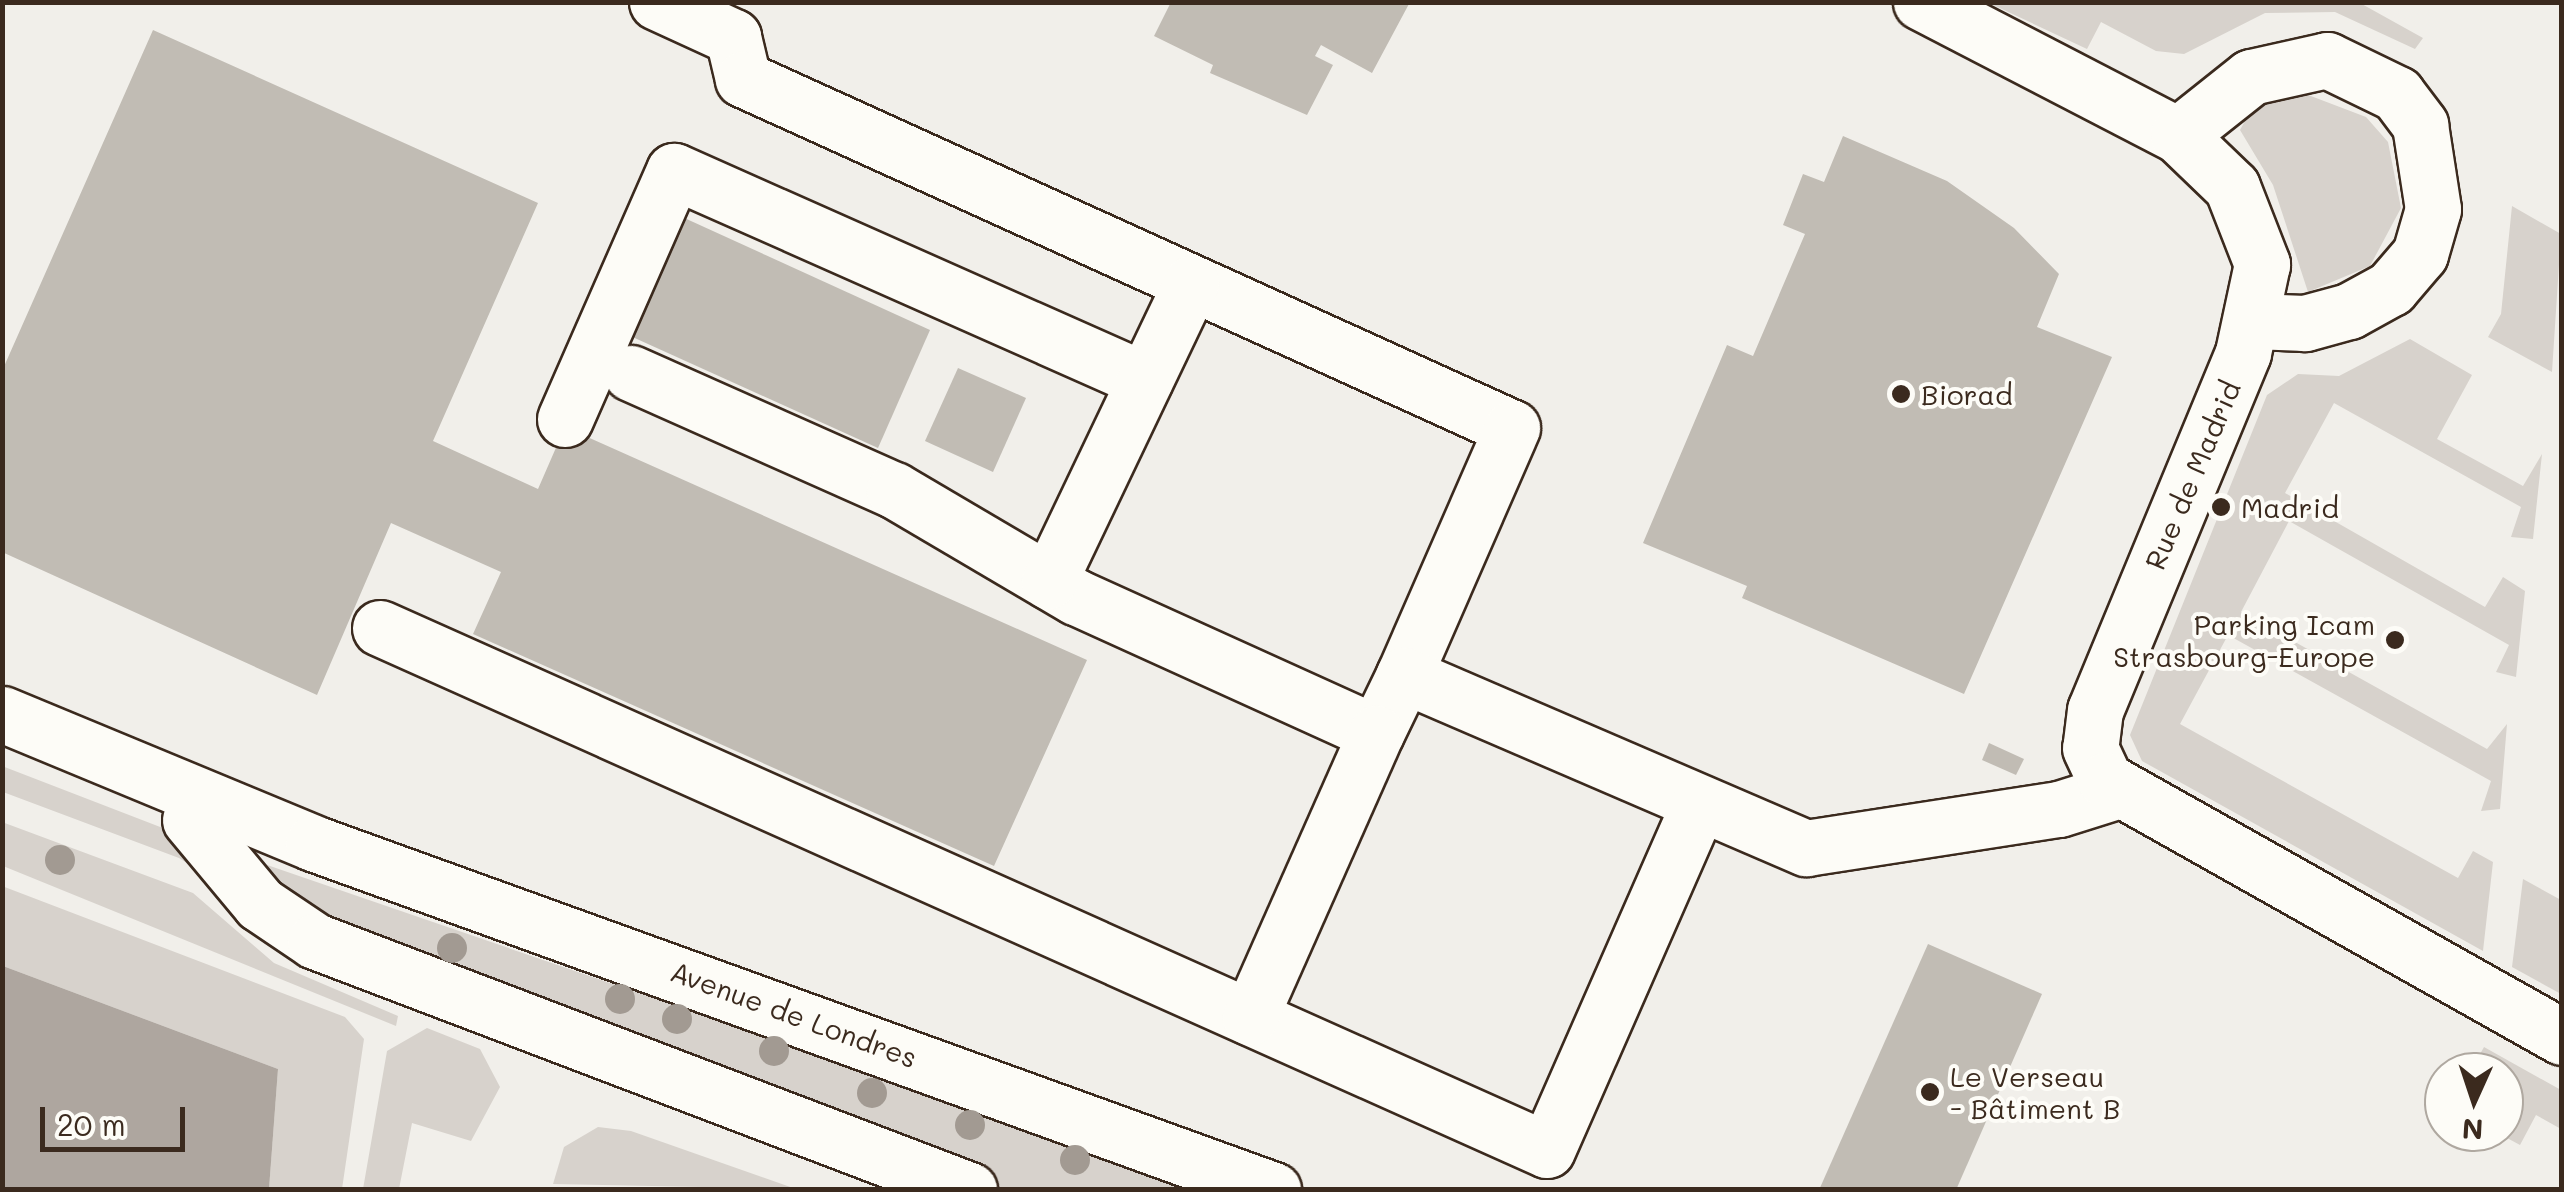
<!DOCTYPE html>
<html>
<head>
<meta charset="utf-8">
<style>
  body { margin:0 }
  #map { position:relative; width:2564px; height:1192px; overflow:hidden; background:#f1efea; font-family:Mali,sans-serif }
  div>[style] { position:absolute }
  .green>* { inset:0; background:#d7d2cc }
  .water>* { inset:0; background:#aea69f }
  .building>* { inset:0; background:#c1bcb4 }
  .roads { filter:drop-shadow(2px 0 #3b2a1e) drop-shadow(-2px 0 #3b2a1e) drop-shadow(0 2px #3b2a1e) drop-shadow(0 -2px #3b2a1e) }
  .minor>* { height:55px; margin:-27.5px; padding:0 27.5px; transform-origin:27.5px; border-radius:27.5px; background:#fdfcf7 }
  .trees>* { width:30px; height:30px; margin:-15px; border-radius:50%; background:#a29a92 }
  .dots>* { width:28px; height:28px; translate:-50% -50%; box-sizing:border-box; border:5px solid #fdfcf7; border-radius:50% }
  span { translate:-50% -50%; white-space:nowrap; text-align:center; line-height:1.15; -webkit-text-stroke:8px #fdfcf7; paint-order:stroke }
  .poi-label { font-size:28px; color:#3b2a1e }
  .left { translate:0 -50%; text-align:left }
  .right { translate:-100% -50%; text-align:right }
  .street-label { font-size:28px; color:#3b2a1e }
  .frame { position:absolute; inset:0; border:5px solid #3b2a1e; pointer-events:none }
  .north { position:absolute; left:2424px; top:1052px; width:100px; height:100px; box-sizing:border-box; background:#fdfcf7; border:2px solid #afa8a0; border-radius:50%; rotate:183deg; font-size:28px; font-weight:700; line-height:40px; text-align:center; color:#3b2a1e }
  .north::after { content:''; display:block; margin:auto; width:35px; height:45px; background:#3b2a1e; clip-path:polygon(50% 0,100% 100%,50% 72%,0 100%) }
  .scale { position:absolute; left:40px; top:1107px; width:145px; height:45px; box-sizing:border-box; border:5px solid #3b2a1e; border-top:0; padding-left:12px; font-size:30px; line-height:35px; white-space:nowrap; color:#3b2a1e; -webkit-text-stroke:8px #fdfcf7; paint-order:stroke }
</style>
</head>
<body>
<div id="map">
  <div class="green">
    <div style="clip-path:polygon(1989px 3px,2360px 3px,2423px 38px,2415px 49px,2335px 12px,2265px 13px,2184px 54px,2156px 51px,2101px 22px,2087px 49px)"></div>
    <div style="clip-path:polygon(2303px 93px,2366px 117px,2388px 142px,2401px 208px,2370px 266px,2308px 292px,2273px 185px,2240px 130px,2252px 108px)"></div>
    <div style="clip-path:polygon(2512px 206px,2561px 234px,2552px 372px,2488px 337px,2501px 314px)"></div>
    <div style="clip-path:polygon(2410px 339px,2472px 375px,2437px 439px,2523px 486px,2542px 454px,2533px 539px,2511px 537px,2521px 507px,2334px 403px,2285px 493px,2485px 607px,2503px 577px,2525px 591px,2516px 677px,2496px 672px,2509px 645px,2289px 521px,2241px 612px,2487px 749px,2507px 724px,2500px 809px,2481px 811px,2491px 781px,2228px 635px,2180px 724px,2458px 878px,2473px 851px,2493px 862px,2483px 951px,2142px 761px,2130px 735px,2267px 395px,2298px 374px,2339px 376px)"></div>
    <div style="clip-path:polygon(2px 766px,168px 830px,232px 892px,179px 858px,3px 792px)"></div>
    <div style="clip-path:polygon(2px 822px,193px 893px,274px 963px,398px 1016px,396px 1026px,3px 866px)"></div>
    <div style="clip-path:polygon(235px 854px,1087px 1147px,1190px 1189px,1005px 1189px,327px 932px)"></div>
    <div style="clip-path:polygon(2523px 879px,2561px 900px,2561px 994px,2512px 967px)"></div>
    <div style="clip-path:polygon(2px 886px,345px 1017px,364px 1039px,342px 1189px,269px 1189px,278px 1069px,3px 966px)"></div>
    <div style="clip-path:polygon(427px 1028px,480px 1049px,500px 1087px,471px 1141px,412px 1123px,399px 1189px,363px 1189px,387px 1051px)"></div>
    <div style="clip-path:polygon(2484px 1047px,2561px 1090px,2561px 1129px,2536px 1115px,2520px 1145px,2496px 1132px,2504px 1132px,2504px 1072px,2470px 1072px)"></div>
    <div style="clip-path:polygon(598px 1127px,631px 1131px,796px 1189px,553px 1184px,564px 1147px)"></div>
  </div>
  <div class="water">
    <div style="clip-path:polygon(3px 966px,278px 1069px,269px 1189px,3px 1189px)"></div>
  </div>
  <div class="building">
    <div style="clip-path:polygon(1171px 2px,1410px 2px,1372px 73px,1321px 45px,1315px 56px,1333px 65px,1307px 115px,1210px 73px,1213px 65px,1154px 36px)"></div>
    <div style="clip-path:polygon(153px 30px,538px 203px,433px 441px,538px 489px,565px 427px,1087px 660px,994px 866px,473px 634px,501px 572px,391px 523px,317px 695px,2px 552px,2px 371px)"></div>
    <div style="clip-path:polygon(1843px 136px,1947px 181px,2014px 228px,2059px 274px,2037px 327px,2112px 357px,1964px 694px,1742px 598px,1747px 586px,1643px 543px,1727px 345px,1753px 356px,1805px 234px,1783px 225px,1803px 174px,1824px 182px)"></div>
    <div style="clip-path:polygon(669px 211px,930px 330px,878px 448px,617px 330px)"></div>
    <div style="clip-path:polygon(958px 368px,1026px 398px,993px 472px,925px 441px)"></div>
    <div style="clip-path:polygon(1989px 743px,2024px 759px,2016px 775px,1982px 760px)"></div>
    <div style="clip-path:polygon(1928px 944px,2042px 994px,1956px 1190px,1819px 1190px)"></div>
  </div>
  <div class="roads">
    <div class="minor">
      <div style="left:657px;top:2px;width:84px;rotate:24.7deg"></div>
      <div style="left:733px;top:37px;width:43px;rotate:76.6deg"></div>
      <div style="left:743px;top:79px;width:844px;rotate:24.41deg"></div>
      <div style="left:1512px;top:428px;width:270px;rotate:113.6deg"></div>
      <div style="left:1404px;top:675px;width:438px;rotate:23.3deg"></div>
      <div style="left:1806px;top:848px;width:256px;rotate:-8.8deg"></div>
      <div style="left:2059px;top:809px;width:60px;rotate:-17.5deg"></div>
      <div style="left:1921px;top:2px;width:289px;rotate:27.4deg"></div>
      <div style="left:2178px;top:135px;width:75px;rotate:43.9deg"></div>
      <div style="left:2232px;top:187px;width:83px;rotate:68.7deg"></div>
      <div style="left:2262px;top:264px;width:91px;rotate:102.1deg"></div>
      <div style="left:2243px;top:353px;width:386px;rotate:112.5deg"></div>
      <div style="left:2095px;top:710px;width:38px;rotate:97deg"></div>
      <div style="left:2090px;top:748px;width:35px;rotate:65deg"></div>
      <div style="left:2105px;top:780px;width:524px;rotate:29.35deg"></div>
      <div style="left:2178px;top:135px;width:93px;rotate:-38.5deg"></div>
      <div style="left:2251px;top:77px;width:78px;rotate:-12.6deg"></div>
      <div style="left:2327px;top:60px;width:78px;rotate:25.9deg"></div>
      <div style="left:2397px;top:94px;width:39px;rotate:53deg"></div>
      <div style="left:2420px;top:125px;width:85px;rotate:81.2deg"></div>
      <div style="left:2433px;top:209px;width:47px;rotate:106.1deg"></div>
      <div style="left:2420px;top:254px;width:45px;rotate:130.5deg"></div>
      <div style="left:2391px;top:288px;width:48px;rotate:151.3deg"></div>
      <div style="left:2349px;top:311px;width:46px;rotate:164.7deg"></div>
      <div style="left:2305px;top:323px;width:52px;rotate:-177.8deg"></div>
      <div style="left:631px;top:373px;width:288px;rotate:24deg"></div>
      <div style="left:894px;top:490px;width:211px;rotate:30.5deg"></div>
      <div style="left:1076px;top:597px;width:329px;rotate:24.4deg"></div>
      <div style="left:1376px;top:733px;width:64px;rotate:-64.2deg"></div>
      <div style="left:565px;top:419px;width:271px;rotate:-66.3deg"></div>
      <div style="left:674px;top:171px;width:515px;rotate:23.93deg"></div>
      <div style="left:1049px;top:581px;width:330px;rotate:-64.5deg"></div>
      <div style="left:380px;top:628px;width:1278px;rotate:24.1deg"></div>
      <div style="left:1547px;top:1150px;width:379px;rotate:-66.3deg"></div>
      <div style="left:2px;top:714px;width:337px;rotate:22.5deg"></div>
      <div style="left:313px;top:843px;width:1021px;rotate:19.87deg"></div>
      <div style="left:190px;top:820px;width:109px;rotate:50.2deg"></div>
      <div style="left:260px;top:904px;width:66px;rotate:33.9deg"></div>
      <div style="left:315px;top:941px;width:700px;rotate:20.84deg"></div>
      <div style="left:1250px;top:1017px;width:311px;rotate:-66.1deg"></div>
    </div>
  </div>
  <div class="trees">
    <div style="left:60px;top:860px"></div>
    <div style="left:452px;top:948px"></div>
    <div style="left:620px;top:999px"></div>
    <div style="left:677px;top:1019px"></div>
    <div style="left:774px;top:1051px"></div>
    <div style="left:872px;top:1093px"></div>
    <div style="left:970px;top:1125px"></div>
    <div style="left:1075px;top:1160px"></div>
  </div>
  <div class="dots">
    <div style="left:1901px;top:394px;background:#3b2a1e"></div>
    <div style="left:2221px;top:507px;background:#3b2a1e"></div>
    <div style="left:2395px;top:640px;background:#3b2a1e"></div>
    <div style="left:1930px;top:1092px;background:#3b2a1e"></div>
  </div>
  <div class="poi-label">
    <span class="left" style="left:1921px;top:394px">Biorad</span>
    <span class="left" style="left:2241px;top:507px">Madrid</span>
    <span class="right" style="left:2375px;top:640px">Parking Icam<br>Strasbourg-Europe</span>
    <span class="left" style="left:1950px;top:1092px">Le Verseau<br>- Bâtiment B</span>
  </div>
  <div class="street-label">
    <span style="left:2192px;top:475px;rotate:-67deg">Rue de Madrid</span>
    <span style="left:794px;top:1014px;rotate:20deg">Avenue de Londres</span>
  </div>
  <div class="frame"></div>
  <div class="north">N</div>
  <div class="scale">20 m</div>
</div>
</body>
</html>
